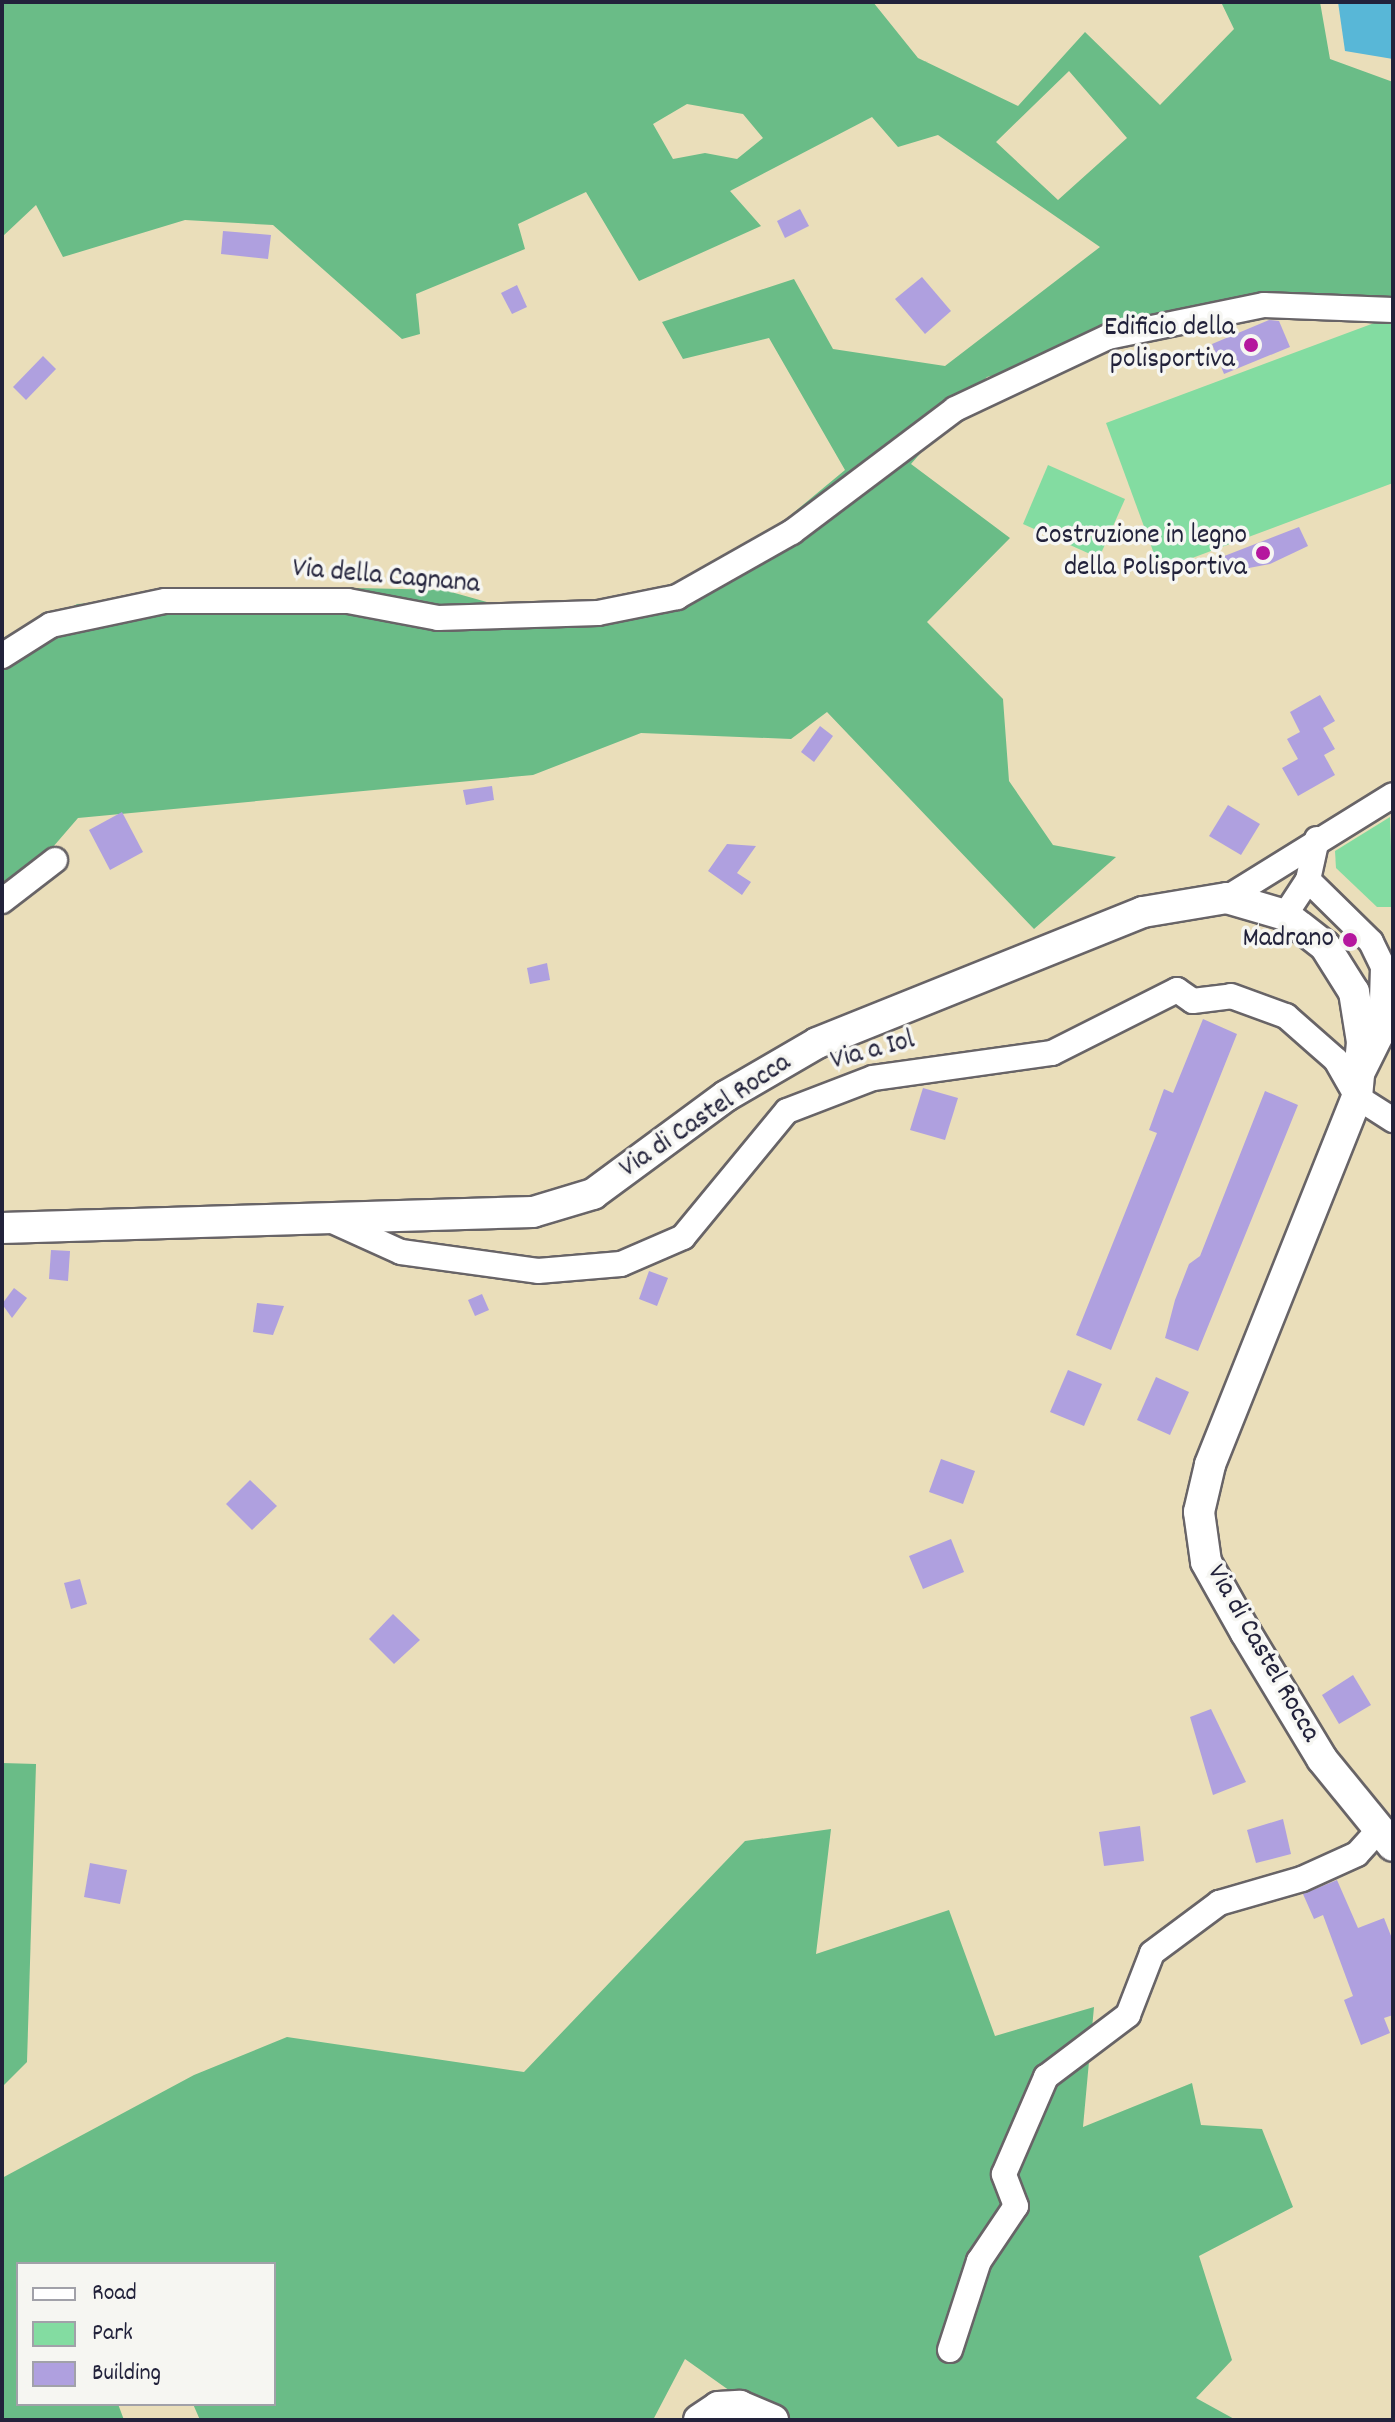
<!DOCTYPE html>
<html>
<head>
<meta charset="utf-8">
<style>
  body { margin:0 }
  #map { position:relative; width:1395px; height:2422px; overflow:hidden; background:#eadeba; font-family:Dekko,sans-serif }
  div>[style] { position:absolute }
  .green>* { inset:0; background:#83dca1 }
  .forest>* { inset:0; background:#6abc87 }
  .water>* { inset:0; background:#58b7d7 }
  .building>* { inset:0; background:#afa0df }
  .roads { filter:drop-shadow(2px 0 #686467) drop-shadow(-2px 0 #686467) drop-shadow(0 2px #686467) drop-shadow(0 -2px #686467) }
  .minor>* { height:24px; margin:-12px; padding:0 12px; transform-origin:12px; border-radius:12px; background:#fff }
  .major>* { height:30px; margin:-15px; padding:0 15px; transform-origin:15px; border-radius:15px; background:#fff }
  .dots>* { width:22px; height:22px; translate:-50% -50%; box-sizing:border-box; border:4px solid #f6f6f2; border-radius:50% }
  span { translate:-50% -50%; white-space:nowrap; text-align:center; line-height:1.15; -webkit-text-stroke:7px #f6f6f2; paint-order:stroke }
  .poi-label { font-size:28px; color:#22223b }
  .right { translate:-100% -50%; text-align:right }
  .street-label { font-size:28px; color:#22223b }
  .frame { position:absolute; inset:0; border:4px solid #22223b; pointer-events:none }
  .legend { position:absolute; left:16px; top:2262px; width:260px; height:144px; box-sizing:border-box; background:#f6f6f2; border:2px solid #a1a1a9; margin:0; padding:10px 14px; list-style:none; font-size:24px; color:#22223b }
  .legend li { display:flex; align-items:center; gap:16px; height:40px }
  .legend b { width:40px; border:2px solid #a1a1a9 }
</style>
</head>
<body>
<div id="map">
  <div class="green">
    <div style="clip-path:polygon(1393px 316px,1393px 483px,1160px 570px,1106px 423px)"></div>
    <div style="clip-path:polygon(1048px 465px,1125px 499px,1099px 558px,1023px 524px)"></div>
    <div style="clip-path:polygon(1390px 817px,1393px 907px,1377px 907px,1336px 868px,1335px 851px)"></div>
  </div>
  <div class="forest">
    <div style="clip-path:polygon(evenodd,2px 2px,873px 2px,918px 58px,1018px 106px,1085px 32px,1160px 105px,1234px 29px,1221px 2px,1320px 2px,1330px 59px,1393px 82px,1393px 305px,1282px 309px,987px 377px,911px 464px,1010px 538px,927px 622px,1003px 699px,1009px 781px,1053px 845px,1116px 857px,1034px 929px,827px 712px,791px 739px,641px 733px,533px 775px,78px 818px,2px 906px,2px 648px,77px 604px,315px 587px,444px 590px,565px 624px,692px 597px,845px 470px,769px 338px,683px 359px,662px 322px,794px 279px,833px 349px,945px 366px,1100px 247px,938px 135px,898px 147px,872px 117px,730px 191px,761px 226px,639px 281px,586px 192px,518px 224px,525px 249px,416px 294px,420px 334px,402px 339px,273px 225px,185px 220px,63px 257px,36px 205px,2px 237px,2px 2px,1069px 71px,1127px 138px,1058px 200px,996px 142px,1069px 71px,2px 2px,687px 104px,743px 114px,763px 138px,737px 159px,705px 153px,673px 159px,653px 124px,687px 104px)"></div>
    <div style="clip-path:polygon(2px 1763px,36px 1764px,27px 2062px,2px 2087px)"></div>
    <div style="clip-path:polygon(831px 1829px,816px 1954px,949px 1910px,995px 2036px,1094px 2007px,1083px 2127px,1192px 2083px,1201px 2125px,1262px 2129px,1293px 2207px,1199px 2256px,1232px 2360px,1196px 2398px,1236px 2420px,771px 2420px,685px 2359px,653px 2420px,200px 2420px,193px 2404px,274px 2404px,274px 2264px,18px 2264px,18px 2404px,118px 2404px,124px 2420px,2px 2420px,2px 2178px,194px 2075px,287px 2037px,524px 2072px,745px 1841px)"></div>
  </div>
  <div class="water">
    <div style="clip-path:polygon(1338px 2px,1393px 2px,1393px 59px,1345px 51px)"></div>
  </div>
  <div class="building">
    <div style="clip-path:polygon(800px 209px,809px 226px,785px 238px,777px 221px)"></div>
    <div style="clip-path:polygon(223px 231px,271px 235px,268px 259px,221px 254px)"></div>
    <div style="clip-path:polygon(922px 277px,951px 311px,925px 334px,895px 299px)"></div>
    <div style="clip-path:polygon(517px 285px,527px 307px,512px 314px,501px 293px)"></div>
    <div style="clip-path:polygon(1269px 320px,1279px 321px,1290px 347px,1224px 374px,1212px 344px)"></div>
    <div style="clip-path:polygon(43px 356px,56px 369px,26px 400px,13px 387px)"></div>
    <div style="clip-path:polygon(1299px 527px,1308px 546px,1270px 564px,1217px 574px,1214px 560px)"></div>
    <div style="clip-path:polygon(1320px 695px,1335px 721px,1323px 728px,1335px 749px,1324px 755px,1335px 775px,1298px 796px,1282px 768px,1298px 759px,1287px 739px,1300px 732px,1290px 712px)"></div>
    <div style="clip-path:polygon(820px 726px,833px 736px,814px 762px,801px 752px)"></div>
    <div style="clip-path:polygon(492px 786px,494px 800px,466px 805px,463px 790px)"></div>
    <div style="clip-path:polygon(1228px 805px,1260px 824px,1241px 855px,1209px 836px)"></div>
    <div style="clip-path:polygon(122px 812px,143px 852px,110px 870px,89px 830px)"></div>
    <div style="clip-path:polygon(727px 844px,756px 846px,737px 873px,751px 882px,742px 895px,708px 871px)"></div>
    <div style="clip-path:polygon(547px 963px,550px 980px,530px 984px,527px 968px)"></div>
    <div style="clip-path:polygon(1203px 1019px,1237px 1034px,1111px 1350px,1076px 1335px,1157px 1133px,1149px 1130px,1164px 1089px,1173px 1093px)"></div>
    <div style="clip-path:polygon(923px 1088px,958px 1098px,945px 1140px,910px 1130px)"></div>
    <div style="clip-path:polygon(1265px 1091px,1298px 1105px,1198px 1351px,1165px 1338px,1175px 1300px,1189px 1264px,1200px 1256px)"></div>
    <div style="clip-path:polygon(51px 1250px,70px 1251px,68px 1281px,49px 1279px)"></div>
    <div style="clip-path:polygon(649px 1271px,668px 1278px,657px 1306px,639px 1299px)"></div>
    <div style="clip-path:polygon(14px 1288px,27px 1298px,12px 1318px,2px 1304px)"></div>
    <div style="clip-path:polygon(482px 1294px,489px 1310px,475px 1316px,468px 1300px)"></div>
    <div style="clip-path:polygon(257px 1303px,284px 1306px,273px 1335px,253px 1332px)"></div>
    <div style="clip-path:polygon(1068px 1370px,1102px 1384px,1084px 1426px,1050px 1412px)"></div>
    <div style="clip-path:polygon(1156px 1377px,1189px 1392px,1170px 1435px,1137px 1420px)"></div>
    <div style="clip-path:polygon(941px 1459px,975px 1471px,963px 1504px,929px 1492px)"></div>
    <div style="clip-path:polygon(250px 1480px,277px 1506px,252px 1530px,226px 1504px)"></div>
    <div style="clip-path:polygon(951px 1539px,964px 1572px,923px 1589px,909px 1556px)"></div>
    <div style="clip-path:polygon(80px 1579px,87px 1604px,71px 1609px,64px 1583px)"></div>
    <div style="clip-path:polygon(393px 1614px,420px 1640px,394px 1664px,369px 1639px)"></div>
    <div style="clip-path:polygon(1353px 1675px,1371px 1705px,1339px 1724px,1322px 1695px)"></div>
    <div style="clip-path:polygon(1211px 1709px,1246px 1782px,1213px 1795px,1190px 1717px)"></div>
    <div style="clip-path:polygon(1283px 1819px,1291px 1854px,1256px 1863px,1247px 1830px)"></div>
    <div style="clip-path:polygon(1140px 1826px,1144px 1861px,1104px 1866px,1099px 1832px)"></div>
    <div style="clip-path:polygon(90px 1863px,127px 1870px,120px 1904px,84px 1897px)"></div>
    <div style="clip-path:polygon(1337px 1880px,1358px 1928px,1384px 1918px,1393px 1941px,1393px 2015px,1384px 2018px,1390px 2033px,1361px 2045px,1344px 2000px,1353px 1996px,1323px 1915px,1314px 1919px,1303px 1894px)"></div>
  </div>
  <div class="roads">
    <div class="minor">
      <div style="left:2px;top:656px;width:58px;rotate:-32.3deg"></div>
      <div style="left:51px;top:625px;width:116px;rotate:-11.9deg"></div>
      <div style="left:165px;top:601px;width:183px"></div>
      <div style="left:348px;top:601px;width:92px;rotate:10.7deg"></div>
      <div style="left:438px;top:618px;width:160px;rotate:-1.8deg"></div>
      <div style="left:598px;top:613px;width:81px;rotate:-11.4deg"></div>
      <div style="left:677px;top:597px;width:132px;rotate:-29.5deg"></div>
      <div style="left:792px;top:532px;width:204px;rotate:-37deg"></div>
      <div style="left:955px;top:409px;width:169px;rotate:-25.2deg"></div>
      <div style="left:1108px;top:337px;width:159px;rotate:-11.6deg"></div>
      <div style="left:1264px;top:305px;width:129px;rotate:2.2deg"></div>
      <div style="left:1308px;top:880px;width:88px;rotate:44.5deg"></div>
      <div style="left:1371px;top:942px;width:28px;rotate:64deg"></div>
      <div style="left:1383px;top:967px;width:69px;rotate:91.7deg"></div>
      <div style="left:1381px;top:1036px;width:40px;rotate:116.6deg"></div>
      <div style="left:1227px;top:898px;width:195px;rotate:-31.8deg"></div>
      <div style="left:2px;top:901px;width:67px;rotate:-37.7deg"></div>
      <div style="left:1285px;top:915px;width:42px;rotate:-56.7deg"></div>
      <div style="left:1308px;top:880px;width:42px;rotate:-77.6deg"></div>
      <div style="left:326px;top:1218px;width:82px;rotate:24.4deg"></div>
      <div style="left:401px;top:1252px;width:138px;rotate:7.9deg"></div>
      <div style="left:538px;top:1271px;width:83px;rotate:-4.8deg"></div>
      <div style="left:621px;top:1264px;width:68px;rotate:-23.5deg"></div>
      <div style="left:683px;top:1237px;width:163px;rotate:-50.5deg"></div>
      <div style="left:787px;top:1111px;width:92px;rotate:-21deg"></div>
      <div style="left:873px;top:1078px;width:181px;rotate:-8deg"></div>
      <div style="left:1052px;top:1053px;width:140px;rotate:-26.7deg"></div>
      <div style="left:1177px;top:990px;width:19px;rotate:35deg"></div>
      <div style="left:1193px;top:1001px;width:38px;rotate:-7deg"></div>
      <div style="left:1231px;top:996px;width:59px;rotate:20deg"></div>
      <div style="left:1286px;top:1016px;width:67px;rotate:41.3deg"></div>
      <div style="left:1336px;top:1060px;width:43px;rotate:60.4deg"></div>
      <div style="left:1357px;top:1097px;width:43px;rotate:32.6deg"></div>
      <div style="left:950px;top:2350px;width:94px;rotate:-72deg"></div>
      <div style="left:979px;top:2261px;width:66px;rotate:-56.1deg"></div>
      <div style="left:1016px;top:2206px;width:34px;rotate:-111deg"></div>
      <div style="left:1004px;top:2174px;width:106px;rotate:-66.6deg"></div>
      <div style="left:1046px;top:2077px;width:103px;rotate:-37.1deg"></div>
      <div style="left:1128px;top:2015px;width:66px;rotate:-68.8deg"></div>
      <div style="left:1152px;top:1953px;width:84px;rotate:-36.7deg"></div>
      <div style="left:1219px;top:1903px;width:86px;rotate:-16.1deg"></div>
      <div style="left:1302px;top:1879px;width:60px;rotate:-24.4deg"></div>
      <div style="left:1357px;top:1854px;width:30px;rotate:-48deg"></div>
    </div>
    <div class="major">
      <div style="left:2px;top:1228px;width:531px;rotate:-1.73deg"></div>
      <div style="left:533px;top:1212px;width:63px;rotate:-16.7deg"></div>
      <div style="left:593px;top:1194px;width:165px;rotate:-36.4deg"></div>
      <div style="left:726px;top:1096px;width:105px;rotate:-30.2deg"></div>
      <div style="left:817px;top:1043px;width:351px;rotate:-21.9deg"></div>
      <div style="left:1143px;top:912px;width:85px;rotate:-9.5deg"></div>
      <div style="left:1227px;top:898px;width:60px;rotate:16.3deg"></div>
      <div style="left:1285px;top:915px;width:51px;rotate:37.8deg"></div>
      <div style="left:1325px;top:946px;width:54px;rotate:57.8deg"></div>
      <div style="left:1354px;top:992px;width:51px;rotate:80.9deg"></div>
      <div style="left:1362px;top:1042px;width:55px;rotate:95.2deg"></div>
      <div style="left:1357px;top:1097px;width:396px;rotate:111.8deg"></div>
      <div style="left:1210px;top:1465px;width:48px;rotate:103.2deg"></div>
      <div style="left:1199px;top:1512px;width:50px;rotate:82deg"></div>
      <div style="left:1206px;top:1562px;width:81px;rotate:60.6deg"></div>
      <div style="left:1246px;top:1633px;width:147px;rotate:58.9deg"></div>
      <div style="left:1322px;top:1759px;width:112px;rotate:50.8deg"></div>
      <div style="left:699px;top:2420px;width:23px;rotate:-34deg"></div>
      <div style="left:718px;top:2407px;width:22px;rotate:-3deg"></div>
      <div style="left:740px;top:2406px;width:36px;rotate:23deg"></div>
    </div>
  </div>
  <div class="dots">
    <div style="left:1251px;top:345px;background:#b5179e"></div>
    <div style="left:1263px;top:553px;background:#b5179e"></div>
    <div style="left:1350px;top:940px;background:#b5179e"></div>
  </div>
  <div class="poi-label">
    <span class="right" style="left:1235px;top:345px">Edificio della<br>polisportiva</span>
    <span class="right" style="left:1247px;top:553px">Costruzione in legno<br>della Polisportiva</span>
    <span class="right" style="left:1334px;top:940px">Madrano</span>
  </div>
  <div class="street-label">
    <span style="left:386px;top:578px;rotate:5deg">Via della Cagnana</span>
    <span style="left:873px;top:1052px;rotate:-15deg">Via a Iol</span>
    <span style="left:706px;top:1117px;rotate:-34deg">Via di Castel Rocca</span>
    <span style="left:1262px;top:1654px;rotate:60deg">Via di Castel Rocca</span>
  </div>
  <div class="frame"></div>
  <ul class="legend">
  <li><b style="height:10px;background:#fff"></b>Road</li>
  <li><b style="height:22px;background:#83dca1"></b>Park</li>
  <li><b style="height:22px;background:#afa0df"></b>Building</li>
  </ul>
</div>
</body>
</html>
